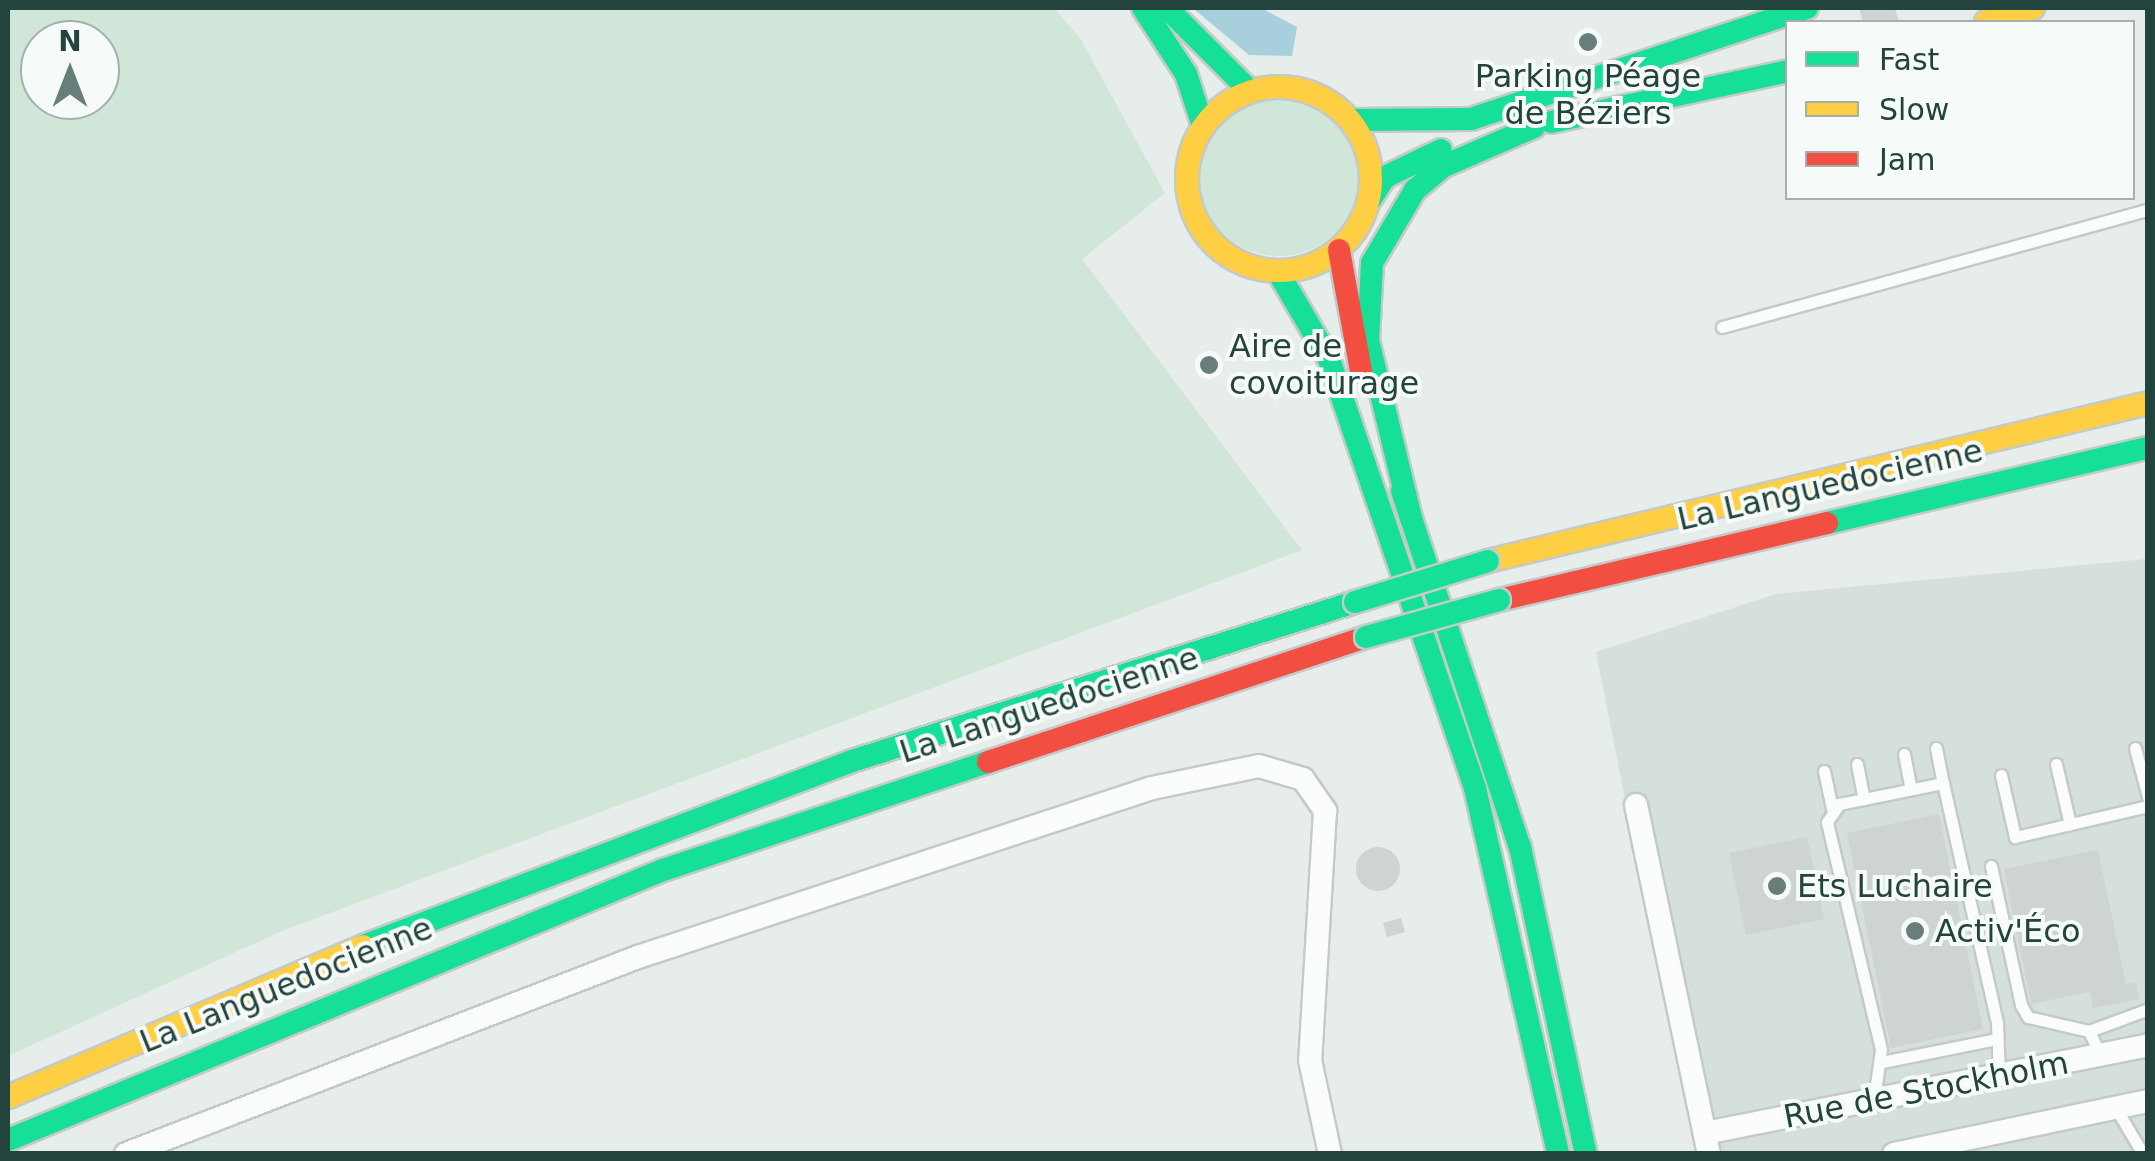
<!DOCTYPE html>
<html>
<head>
<meta charset="utf-8">
<style>
  body { margin:0 }
  #map { position:relative; width:2155px; height:1161px; overflow:hidden; background:#e7edeb; font-family:"DejaVu Sans",sans-serif }
  div>[style] { position:absolute }
  .built>* { inset:0; background:#d5dfdb }
  .green>* { inset:0; background:#d0e6d9 }
  .round { border-radius:50% }
  .water>* { inset:0; background:#a7d0dc }
  .building>* { inset:0; background:#ced4d2 }
  .roads { filter:drop-shadow(2px 0 #c4cac8) drop-shadow(-2px 0 #c4cac8) drop-shadow(0 2px #c4cac8) drop-shadow(0 -2px #c4cac8) }
  .lane>* { height:11px; margin:-5.5px; padding:0 5.5px; transform-origin:5.5px; border-radius:5.5px; background:#fbfcfc }
  .street>* { height:22px; margin:-11px; padding:0 11px; transform-origin:11px; border-radius:11px; background:#fbfcfc }
  .fast>* { height:22px; margin:-11px; padding:0 11px; transform-origin:11px; border-radius:11px; background:#16e098 }
  .slow>* { height:22px; margin:-11px; padding:0 11px; transform-origin:11px; border-radius:11px; background:#ffcf43 }
  .slow>.ring { margin:-11px; padding:0; box-sizing:content-box; background:none; border:22px solid #ffcf43; border-radius:50% }
  .jam>* { height:22px; margin:-11px; padding:0 11px; transform-origin:11px; border-radius:11px; background:#f24e42 }
  .bridges { filter:drop-shadow(2px 0 #c2ccca) drop-shadow(-2px 0 #c2ccca) drop-shadow(0 2px #c2ccca) drop-shadow(0 -2px #c2ccca) }
  .fast-bridge>* { height:22px; margin:-11px; padding:0 11px; transform-origin:11px; border-radius:11px; background:#16e098 }
  .dots>* { width:28px; height:28px; translate:-50% -50%; box-sizing:border-box; border:5px solid #f6fbf9; border-radius:50% }
  span { translate:-50% -50%; white-space:nowrap; text-align:center; line-height:1.15; -webkit-text-stroke:8px #f6fbf9; paint-order:stroke }
  .poi-label { font-size:32px; color:#23433d }
  .left { translate:0 -50%; text-align:left }
  .street-label { font-size:32px; color:#23433d }
  .frame { position:absolute; inset:0; border:10px solid #23433d; pointer-events:none }
  .legend { position:absolute; left:1785px; top:20px; width:350px; height:180px; box-sizing:border-box; background:#f6fbf9; border:2px solid #a2b1ae; margin:0; padding:12px 18px; list-style:none; font-size:30px; color:#23433d }
  .legend li { display:flex; align-items:center; gap:20px; height:50px }
  .legend b { width:50px; border:2px solid #a2b1ae }
  .north { position:absolute; left:20px; top:20px; width:100px; height:100px; box-sizing:border-box; background:#f6fbf9; border:2px solid #a2b1ae; border-radius:50%; rotate:0deg; font-size:28px; font-weight:700; line-height:40px; text-align:center; color:#23433d }
  .north::after { content:''; display:block; margin:auto; width:35px; height:45px; background:#687e7a; clip-path:polygon(50% 0,100% 100%,50% 72%,0 100%) }
</style>
</head>
<body>
<div id="map">
  <div class="built">
    <div style="clip-path:polygon(2147px 559px,2147px 1153px,1695px 1153px,1596px 652px,1776px 594px)"></div>
  </div>
  <div class="green">
    <div style="clip-path:polygon(evenodd,8px 8px,1054px 8px,1080px 38px,1165px 193px,1082px 259px,1302px 550px,282px 931px,8px 1056px,8px 8px,40px 40px,100px 40px,100px 100px,40px 100px,40px 40px)"></div>
    <div class="round" style="left:1199px;top:96px;width:160px;height:160px"></div>
  </div>
  <div class="water">
    <div style="clip-path:polygon(1261px 8px,1297px 27px,1292px 56px,1249px 55px,1194px 9px)"></div>
  </div>
  <div class="building">
    <div style="clip-path:polygon(1859px 8px,1895px 8px,1899px 22px,1863px 22px)"></div>
    <div style="clip-path:polygon(1939px 814px,1983px 1029px,1891px 1048px,1847px 833px)"></div>
    <div style="clip-path:polygon(1807px 837px,1824px 919px,1746px 935px,1729px 853px)"></div>
    <div class="round" style="left:1356px;top:847px;width:44px;height:44px"></div>
    <div style="clip-path:polygon(2098px 850px,2126px 984px,2136px 983px,2139px 999px,2093px 1008px,2090px 992px,2031px 1004px,2004px 869px)"></div>
    <div style="clip-path:polygon(1401px 918px,1405px 932px,1387px 937px,1383px 923px)"></div>
  </div>
  <div class="roads">
    <div class="lane">
      <div style="left:1722px;top:327px;width:442px;rotate:-15.4deg"></div>
      <div style="left:1936px;top:748px;width:36px;rotate:79deg"></div>
      <div style="left:2135px;top:748px;width:51px;rotate:75.1deg"></div>
      <div style="left:1904px;top:754px;width:36px;rotate:79deg"></div>
      <div style="left:1857px;top:764px;width:36px;rotate:79deg"></div>
      <div style="left:2056px;top:764px;width:62px;rotate:76.9deg"></div>
      <div style="left:1824px;top:771px;width:38px;rotate:78deg"></div>
      <div style="left:2001px;top:775px;width:64px;rotate:77.3deg"></div>
      <div style="left:2015px;top:837px;width:137px;rotate:-13.1deg"></div>
      <div style="left:1991px;top:866px;width:142px;rotate:77.8deg"></div>
      <div style="left:2021px;top:1005px;width:14px;rotate:60deg"></div>
      <div style="left:2028px;top:1017px;width:63px;rotate:12.9deg"></div>
      <div style="left:2089px;top:1031px;width:26px;rotate:65deg"></div>
      <div style="left:2089px;top:1031px;width:63px;rotate:-20.4deg"></div>
      <div style="left:1882px;top:1062px;width:111px;rotate:-11.4deg"></div>
      <div style="left:1874px;top:1099px;width:50px;rotate:-82deg"></div>
      <div style="left:1881px;top:1049px;width:233px;rotate:-103.4deg"></div>
      <div style="left:1827px;top:822px;width:22px;rotate:-56deg"></div>
      <div style="left:1839px;top:804px;width:106px;rotate:-11.4deg"></div>
      <div style="left:1943px;top:783px;width:246px;rotate:77.3deg"></div>
      <div style="left:1997px;top:1023px;width:52px;rotate:87.8deg"></div>
      <div style="left:2115px;top:1107px;width:55px;rotate:59.2deg"></div>
    </div>
    <div class="street">
      <div style="left:1636px;top:805px;width:357px;rotate:78.2deg"></div>
      <div style="left:1705px;top:1133px;width:452px;rotate:-11.2deg"></div>
      <div style="left:126px;top:1154px;width:549px;rotate:-21.05deg"></div>
      <div style="left:638px;top:957px;width:541px;rotate:-18.2deg"></div>
      <div style="left:1152px;top:788px;width:109px;rotate:-11.6deg"></div>
      <div style="left:1259px;top:766px;width:46px;rotate:16.5deg"></div>
      <div style="left:1303px;top:779px;width:39px;rotate:55deg"></div>
      <div style="left:1325px;top:811px;width:249px;rotate:93.4deg"></div>
      <div style="left:1310px;top:1060px;width:96px;rotate:78deg"></div>
      <div style="left:1894px;top:1154px;width:259px;rotate:-11.8deg"></div>
    </div>
    <div class="fast">
      <div style="left:1143px;top:8px;width:79px;rotate:56.9deg"></div>
      <div style="left:1186px;top:74px;width:55px;rotate:71.9deg"></div>
      <div style="left:1167px;top:8px;width:117px;rotate:45deg"></div>
      <div style="left:1351px;top:120px;width:120px;rotate:-0.5deg"></div>
      <div style="left:1471px;top:119px;width:354px;rotate:-18.3deg"></div>
      <div style="left:1551px;top:122px;width:242px;rotate:-12.1deg"></div>
      <div style="left:1370px;top:200px;width:27px;rotate:-57deg"></div>
      <div style="left:1385px;top:177px;width:62px;rotate:-25.7deg"></div>
      <div style="left:1278px;top:272px;width:101px;rotate:59.6deg"></div>
      <div style="left:1329px;top:359px;width:453px;rotate:71.2deg"></div>
      <div style="left:1475px;top:788px;width:375px;rotate:77.2deg"></div>
      <div style="left:1402px;top:491px;width:375px;rotate:71.7deg"></div>
      <div style="left:1520px;top:847px;width:314px;rotate:77.9deg"></div>
      <div style="left:1411px;top:518px;width:183px;rotate:-103.6deg"></div>
      <div style="left:1368px;top:340px;width:77px;rotate:-87deg"></div>
      <div style="left:1372px;top:263px;width:85px;rotate:-59.5deg"></div>
      <div style="left:1415px;top:190px;width:38px;rotate:-40deg"></div>
      <div style="left:1444px;top:166px;width:98px;rotate:-23.4deg"></div>
      <div style="left:1827px;top:523px;width:330px;rotate:-13.2deg"></div>
      <div style="left:363px;top:946px;width:523px;rotate:-20.72deg"></div>
      <div style="left:852px;top:761px;width:528px;rotate:-17.54deg"></div>
      <div style="left:8px;top:1140px;width:708px;rotate:-22.4deg"></div>
      <div style="left:663px;top:870px;width:342px;rotate:-18.4deg"></div>
    </div>
    <div class="slow">
      <div style="left:1986px;top:22px;width:49px;rotate:-16.6deg"></div>
      <div class="ring" style="left:1187px;top:87px;width:162px;height:162px"></div>
      <div style="left:1488px;top:561px;width:679px;rotate:-13.46deg"></div>
      <div style="left:8px;top:1097px;width:386px;rotate:-23deg"></div>
    </div>
    <div class="jam">
      <div style="left:1339px;top:250px;width:123px;rotate:79.7deg"></div>
      <div style="left:1499px;top:600px;width:337px;rotate:-13.2deg"></div>
      <div style="left:988px;top:762px;width:398px;rotate:-18.3deg"></div>
    </div>
  </div>
  <div class="bridges">
    <div class="fast-bridge">
      <div style="left:1355px;top:602px;width:139px;rotate:-17.1deg"></div>
      <div style="left:1366px;top:637px;width:138px;rotate:-15.5deg"></div>
    </div>
  </div>
  <div class="dots">
    <div style="left:1588px;top:42px;background:#687e7a"></div>
    <div style="left:1209px;top:365px;background:#687e7a"></div>
    <div style="left:1777px;top:886px;background:#687e7a"></div>
    <div style="left:1915px;top:931px;background:#687e7a"></div>
  </div>
  <div class="poi-label">
    <span style="left:1588px;top:95px">Parking Péage<br>de Béziers</span>
    <span class="left" style="left:1229px;top:365px">Aire de<br>covoiturage</span>
    <span class="left" style="left:1797px;top:886px">Ets Luchaire</span>
    <span class="left" style="left:1935px;top:931px">Activ'Éco</span>
  </div>
  <div class="street-label">
    <span style="left:1830px;top:485px;rotate:-13deg">La Languedocienne</span>
    <span style="left:1049px;top:705px;rotate:-18deg">La Languedocienne</span>
    <span style="left:286px;top:985px;rotate:-22deg">La Languedocienne</span>
    <span style="left:1926px;top:1090px;rotate:-11deg">Rue de Stockholm</span>
  </div>
  <div class="frame"></div>
  <ul class="legend">
  <li><b style="height:12px;background:#16e098"></b>Fast</li>
  <li><b style="height:12px;background:#ffcf43"></b>Slow</li>
  <li><b style="height:12px;background:#f24e42"></b>Jam</li>
  </ul>
  <div class="north">N</div>
</div>
</body>
</html>
